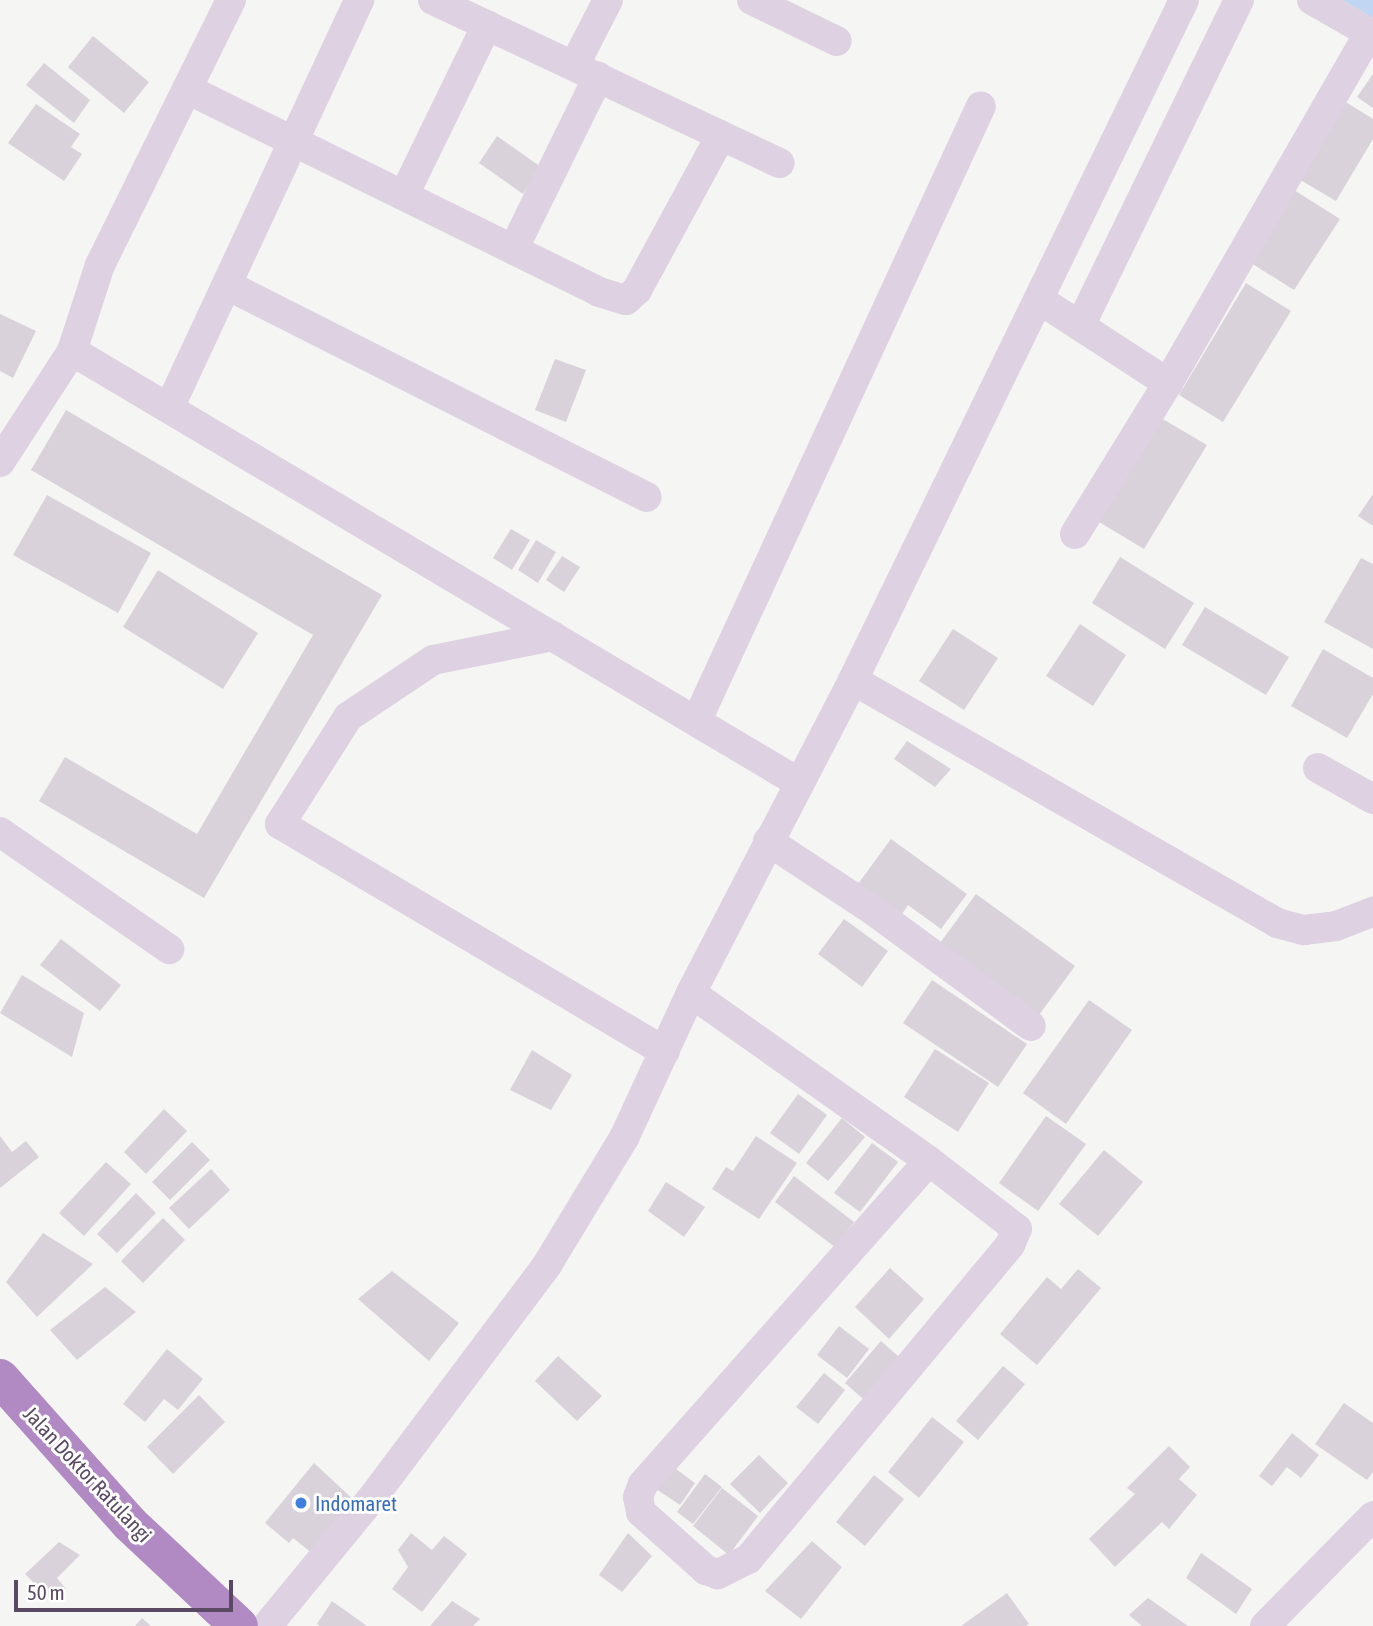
<!DOCTYPE html>
<html>
<head>
<meta charset="utf-8">
<style>
  body { margin:0 }
  #map { position:relative; width:1373px; height:1626px; overflow:hidden; background:#f5f5f3; font-family:"Asap Condensed",sans-serif }
  div>[style] { position:absolute }
  .green>* { inset:0; background:#c1d6f2 }
  .building>* { inset:0; background:#d9d2da }
  .minor>* { height:30px; margin:-15px; padding:0 15px; transform-origin:15px; border-radius:15px; background:#ddd1e2 }
  .highway>* { height:38px; margin:-19px; padding:0 19px; transform-origin:19px; border-radius:19px; background:#b189c3 }
  .dots>* { width:19px; height:19px; translate:-50% -50%; box-sizing:border-box; border:4px solid #fff; border-radius:50% }
  span { translate:-50% -50%; white-space:nowrap; text-align:center; line-height:1.15; -webkit-text-stroke:6px #fff; paint-order:stroke }
  .street-label { font-size:21px; color:#594962 }
  .shop-label { font-size:21px; color:#366cbe }
  .left { translate:0 -50%; text-align:left }
  .scale { position:absolute; left:14px; top:1580px; width:219px; height:32px; box-sizing:border-box; border:4px solid #594962; border-top:0; padding-left:9px; font-size:21px; line-height:24px; white-space:nowrap; color:#594962; -webkit-text-stroke:5px #fff; paint-order:stroke }
</style>
</head>
<body>
<div id="map">
  <div class="green">
    <div style="clip-path:polygon(1342px 0,1373px 0,1373px 18px)"></div>
  </div>
  <div class="building">
    <div style="clip-path:polygon(93px 36px,149px 82px,124px 113px,68px 67px)"></div>
    <div style="clip-path:polygon(44px 63px,90px 100px,74px 123px,26px 85px)"></div>
    <div style="clip-path:polygon(1373px 74px,1373px 108px,1357px 97px)"></div>
    <div style="clip-path:polygon(1344px 101px,1373px 119px,1373px 139px,1336px 201px,1297px 178px)"></div>
    <div style="clip-path:polygon(36px 104px,80px 134px,71px 147px,82px 154px,64px 181px,8px 143px)"></div>
    <div style="clip-path:polygon(497px 136px,541px 167px,523px 194px,479px 163px)"></div>
    <div style="clip-path:polygon(1294px 190px,1340px 219px,1294px 290px,1248px 261px)"></div>
    <div style="clip-path:polygon(1246px 283px,1291px 311px,1223px 422px,1179px 395px)"></div>
    <div style="clip-path:polygon(0 314px,36px 331px,13px 378px,0 371px)"></div>
    <div style="clip-path:polygon(555px 359px,586px 370px,566px 422px,535px 410px)"></div>
    <div style="clip-path:polygon(66px 410px,382px 595px,204px 898px,39px 801px,65px 757px,197px 834px,313px 635px,31px 470px)"></div>
    <div style="clip-path:polygon(1156px 415px,1207px 445px,1144px 549px,1094px 519px)"></div>
    <div style="clip-path:polygon(1373px 494px,1373px 526px,1358px 516px)"></div>
    <div style="clip-path:polygon(47px 495px,151px 553px,118px 613px,13px 555px)"></div>
    <div style="clip-path:polygon(511px 529px,530px 540px,512px 570px,493px 558px)"></div>
    <div style="clip-path:polygon(536px 540px,556px 552px,538px 583px,518px 570px)"></div>
    <div style="clip-path:polygon(562px 556px,580px 567px,564px 592px,546px 580px)"></div>
    <div style="clip-path:polygon(1120px 557px,1194px 603px,1165px 649px,1092px 603px)"></div>
    <div style="clip-path:polygon(1361px 558px,1373px 564px,1373px 649px,1324px 622px)"></div>
    <div style="clip-path:polygon(158px 570px,258px 633px,223px 689px,123px 627px)"></div>
    <div style="clip-path:polygon(1205px 607px,1289px 657px,1266px 695px,1182px 645px)"></div>
    <div style="clip-path:polygon(1080px 624px,1126px 655px,1093px 706px,1046px 676px)"></div>
    <div style="clip-path:polygon(953px 629px,998px 658px,964px 710px,919px 681px)"></div>
    <div style="clip-path:polygon(1323px 649px,1373px 678px,1373px 694px,1347px 738px,1291px 706px)"></div>
    <div style="clip-path:polygon(907px 741px,951px 769px,935px 787px,894px 759px)"></div>
    <div style="clip-path:polygon(891px 839px,967px 894px,941px 929px,908px 905px,898px 920px,855px 888px)"></div>
    <div style="clip-path:polygon(976px 894px,1075px 966px,1039px 1015px,940px 943px)"></div>
    <div style="clip-path:polygon(844px 919px,888px 951px,862px 987px,818px 954px)"></div>
    <div style="clip-path:polygon(61px 939px,121px 985px,100px 1011px,40px 965px)"></div>
    <div style="clip-path:polygon(22px 975px,84px 1013px,72px 1057px,0 1013px)"></div>
    <div style="clip-path:polygon(932px 980px,1027px 1044px,998px 1087px,903px 1023px)"></div>
    <div style="clip-path:polygon(1089px 1000px,1132px 1030px,1066px 1124px,1023px 1093px)"></div>
    <div style="clip-path:polygon(935px 1049px,989px 1083px,958px 1132px,904px 1097px)"></div>
    <div style="clip-path:polygon(532px 1050px,572px 1075px,551px 1110px,510px 1090px)"></div>
    <div style="clip-path:polygon(798px 1094px,827px 1115px,799px 1154px,770px 1133px)"></div>
    <div style="clip-path:polygon(164px 1109px,187px 1131px,146px 1174px,124px 1152px)"></div>
    <div style="clip-path:polygon(1046px 1116px,1086px 1144px,1038px 1211px,999px 1183px)"></div>
    <div style="clip-path:polygon(842px 1118px,865px 1137px,828px 1181px,806px 1163px)"></div>
    <div style="clip-path:polygon(0 1136px,12px 1152px,26px 1141px,39px 1157px,0 1188px)"></div>
    <div style="clip-path:polygon(756px 1136px,797px 1163px,759px 1219px,712px 1189px,726px 1167px,733px 1171px)"></div>
    <div style="clip-path:polygon(192px 1142px,210px 1160px,170px 1200px,152px 1182px)"></div>
    <div style="clip-path:polygon(872px 1143px,898px 1162px,860px 1212px,834px 1193px)"></div>
    <div style="clip-path:polygon(1104px 1150px,1143px 1182px,1098px 1236px,1059px 1204px)"></div>
    <div style="clip-path:polygon(106px 1162px,131px 1184px,84px 1236px,59px 1213px)"></div>
    <div style="clip-path:polygon(211px 1169px,230px 1190px,189px 1229px,169px 1208px)"></div>
    <div style="clip-path:polygon(794px 1176px,854px 1222px,835px 1247px,775px 1202px)"></div>
    <div style="clip-path:polygon(666px 1182px,705px 1207px,684px 1237px,648px 1211px)"></div>
    <div style="clip-path:polygon(136px 1193px,156px 1213px,117px 1253px,97px 1234px)"></div>
    <div style="clip-path:polygon(163px 1218px,185px 1240px,143px 1283px,121px 1261px)"></div>
    <div style="clip-path:polygon(43px 1233px,93px 1264px,37px 1317px,6px 1282px)"></div>
    <div style="clip-path:polygon(890px 1268px,924px 1299px,889px 1339px,855px 1307px)"></div>
    <div style="clip-path:polygon(1078px 1269px,1101px 1288px,1037px 1365px,1000px 1334px,1047px 1277px,1061px 1289px)"></div>
    <div style="clip-path:polygon(392px 1271px,459px 1323px,429px 1361px,358px 1299px)"></div>
    <div style="clip-path:polygon(105px 1287px,136px 1312px,77px 1360px,50px 1330px)"></div>
    <div style="clip-path:polygon(839px 1326px,869px 1349px,847px 1378px,817px 1355px)"></div>
    <div style="clip-path:polygon(881px 1341px,908px 1365px,872px 1407px,845px 1383px)"></div>
    <div style="clip-path:polygon(167px 1349px,203px 1379px,178px 1410px,164px 1399px,145px 1422px,123px 1404px)"></div>
    <div style="clip-path:polygon(558px 1356px,602px 1396px,577px 1421px,535px 1381px)"></div>
    <div style="clip-path:polygon(1003px 1366px,1025px 1384px,978px 1440px,956px 1421px)"></div>
    <div style="clip-path:polygon(824px 1373px,845px 1390px,818px 1424px,796px 1407px)"></div>
    <div style="clip-path:polygon(199px 1395px,225px 1422px,173px 1474px,147px 1447px)"></div>
    <div style="clip-path:polygon(1344px 1403px,1373px 1423px,1373px 1472px,1367px 1480px,1315px 1444px)"></div>
    <div style="clip-path:polygon(932px 1417px,964px 1442px,919px 1498px,888px 1472px)"></div>
    <div style="clip-path:polygon(1292px 1433px,1319px 1455px,1301px 1478px,1287px 1467px,1272px 1486px,1259px 1476px)"></div>
    <div style="clip-path:polygon(1169px 1446px,1190px 1467px,1179px 1479px,1197px 1495px,1169px 1529px,1162px 1522px,1115px 1567px,1089px 1539px,1135px 1494px,1127px 1488px)"></div>
    <div style="clip-path:polygon(759px 1455px,788px 1483px,760px 1513px,730px 1484px)"></div>
    <div style="clip-path:polygon(314px 1463px,356px 1502px,313px 1554px,293px 1538px,289px 1543px,265px 1523px)"></div>
    <div style="clip-path:polygon(672px 1466px,695px 1483px,680px 1505px,656px 1489px)"></div>
    <div style="clip-path:polygon(705px 1474px,722px 1487px,693px 1524px,677px 1512px)"></div>
    <div style="clip-path:polygon(874px 1475px,904px 1499px,865px 1546px,836px 1522px)"></div>
    <div style="clip-path:polygon(722px 1488px,758px 1516px,729px 1555px,693px 1526px)"></div>
    <div style="clip-path:polygon(411px 1533px,432px 1550px,444px 1536px,467px 1554px,422px 1612px,392px 1589px,408px 1567px,398px 1550px)"></div>
    <div style="clip-path:polygon(628px 1533px,652px 1556px,622px 1592px,599px 1575px)"></div>
    <div style="clip-path:polygon(812px 1541px,842px 1567px,801px 1619px,765px 1591px)"></div>
    <div style="clip-path:polygon(59px 1542px,80px 1555px,57px 1578px,66px 1589px,51px 1600px,25px 1574px)"></div>
    <div style="clip-path:polygon(1201px 1553px,1252px 1589px,1236px 1614px,1186px 1578px)"></div>
    <div style="clip-path:polygon(1007px 1593px,1029px 1624px,1026px 1626px,961px 1626px)"></div>
    <div style="clip-path:polygon(1148px 1598px,1188px 1626px,1142px 1626px,1129px 1615px)"></div>
    <div style="clip-path:polygon(332px 1601px,367px 1626px,320px 1626px,317px 1624px)"></div>
    <div style="clip-path:polygon(452px 1601px,480px 1619px,473px 1626px,430px 1626px)"></div>
    <div style="clip-path:polygon(142px 1618px,151px 1626px,135px 1626px)"></div>
  </div>
  <div class="minor">
    <div style="left:433px;top:0;width:383px;rotate:25.2deg"></div>
    <div style="left:752px;top:0;width:94px;rotate:25.8deg"></div>
    <div style="left:1312px;top:0;width:70px;rotate:29.8deg"></div>
    <div style="left:574px;top:66px;width:74px;rotate:-62.7deg"></div>
    <div style="left:187px;top:89px;width:459px;rotate:26.2deg"></div>
    <div style="left:599px;top:292px;width:28px;rotate:17deg"></div>
    <div style="left:626px;top:300px;width:15px;rotate:-42deg"></div>
    <div style="left:637px;top:290px;width:176px;rotate:-61.5deg"></div>
    <div style="left:404px;top:195px;width:189px;rotate:-64deg"></div>
    <div style="left:514px;top:248px;width:191px;rotate:-63.8deg"></div>
    <div style="left:227px;top:285px;width:470px;rotate:26.8deg"></div>
    <div style="left:1040px;top:300px;width:153px;rotate:33deg"></div>
    <div style="left:1080px;top:326px;width:363px;rotate:-64deg"></div>
    <div style="left:72px;top:351px;width:90px;rotate:-72deg"></div>
    <div style="left:100px;top:265px;width:296px;rotate:-63.7deg"></div>
    <div style="left:170px;top:406px;width:448px;rotate:-65deg"></div>
    <div style="left:0;top:462px;width:132px;rotate:-57deg"></div>
    <div style="left:72px;top:351px;width:844px;rotate:30.7deg"></div>
    <div style="left:1075px;top:534px;width:177px;rotate:-58.4deg"></div>
    <div style="left:1168px;top:383px;width:404px;rotate:-60.1deg"></div>
    <div style="left:553px;top:636px;width:122px;rotate:168.7deg"></div>
    <div style="left:433px;top:660px;width:102px;rotate:146.2deg"></div>
    <div style="left:348px;top:717px;width:127px;rotate:122.4deg"></div>
    <div style="left:280px;top:824px;width:447px;rotate:30.6deg"></div>
    <div style="left:853px;top:680px;width:489px;rotate:29.8deg"></div>
    <div style="left:1277px;top:923px;width:28px;rotate:15deg"></div>
    <div style="left:1304px;top:930px;width:32px;rotate:-7deg"></div>
    <div style="left:1336px;top:926px;width:40px;rotate:-21deg"></div>
    <div style="left:697px;top:720px;width:676px;rotate:-65.18deg"></div>
    <div style="left:1318px;top:768px;width:63px;rotate:29.4deg"></div>
    <div style="left:0;top:832px;width:206px;rotate:34.7deg"></div>
    <div style="left:768px;top:841px;width:123px;rotate:33.4deg"></div>
    <div style="left:871px;top:909px;width:198px;rotate:36.2deg"></div>
    <div style="left:691px;top:993px;width:291px;rotate:35.2deg"></div>
    <div style="left:929px;top:1161px;width:111px;rotate:37.7deg"></div>
    <div style="left:1017px;top:1229px;width:17px;rotate:114deg"></div>
    <div style="left:1010px;top:1245px;width:409px;rotate:129.8deg"></div>
    <div style="left:748px;top:1559px;width:34px;rotate:153deg"></div>
    <div style="left:718px;top:1574px;width:13px;rotate:-162deg"></div>
    <div style="left:706px;top:1570px;width:87px;rotate:-138.3deg"></div>
    <div style="left:641px;top:1512px;width:15px;rotate:-101deg"></div>
    <div style="left:638px;top:1497px;width:14px;rotate:-69deg"></div>
    <div style="left:643px;top:1484px;width:431px;rotate:-48.5deg"></div>
    <div style="left:267px;top:1626px;width:167px;rotate:-50.6deg"></div>
    <div style="left:373px;top:1497px;width:290px;rotate:-53.1deg"></div>
    <div style="left:547px;top:1265px;width:149px;rotate:-58.8deg"></div>
    <div style="left:624px;top:1138px;width:160px;rotate:-65.2deg"></div>
    <div style="left:691px;top:993px;width:352px;rotate:-62.6deg"></div>
    <div style="left:853px;top:680px;width:756px;rotate:-64.04deg"></div>
    <div style="left:1265px;top:1626px;width:154px;rotate:-45.5deg"></div>
  </div>
  <div class="highway">
    <div style="left:0;top:1378px;width:195px;rotate:48.3deg"></div>
    <div style="left:130px;top:1524px;width:149px;rotate:43.1deg"></div>
  </div>
  <div class="dots">
    <div style="left:301px;top:1503px;background:#3f7fe0"></div>
  </div>
  <div class="street-label">
    <span style="left:88px;top:1474px;rotate:47deg">Jalan Doktor Ratulangi</span>
  </div>
  <div class="shop-label">
    <span class="left" style="left:315px;top:1503px">Indomaret</span>
  </div>
  <div class="scale">50 m</div>
</div>
</body>
</html>
